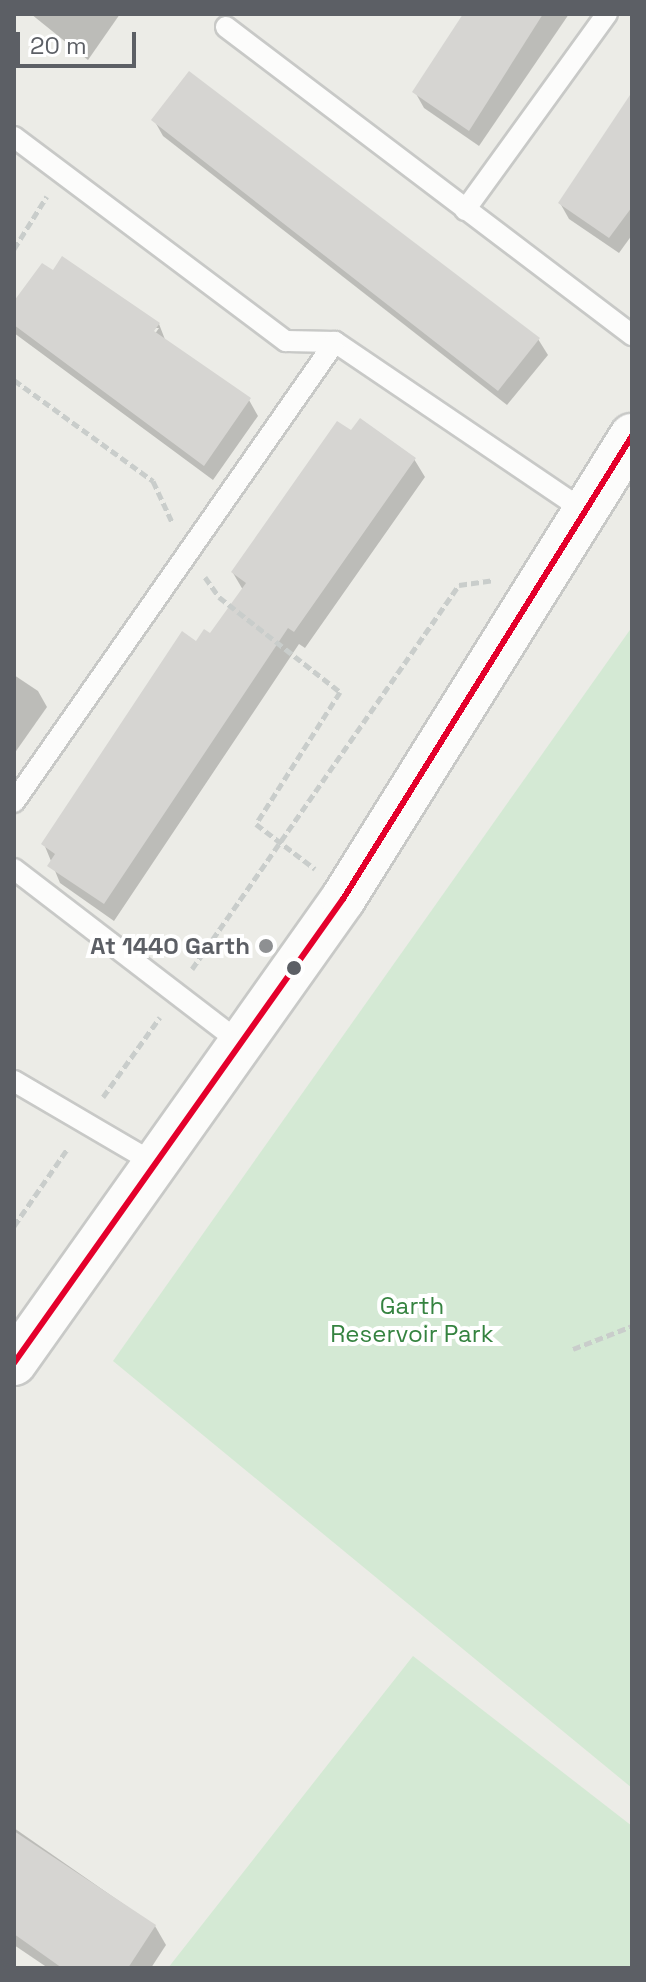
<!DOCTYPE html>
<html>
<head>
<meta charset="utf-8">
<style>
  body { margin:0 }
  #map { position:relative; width:646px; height:1982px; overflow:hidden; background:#ecece7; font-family:"Space Grotesk",sans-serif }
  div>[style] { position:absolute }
  .green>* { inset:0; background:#d4e9d4 }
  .shadow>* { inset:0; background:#0003 }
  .building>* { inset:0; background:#d6d5d2 }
  .path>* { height:5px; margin-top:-2.5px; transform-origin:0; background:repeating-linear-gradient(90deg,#c9cdcb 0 8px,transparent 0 12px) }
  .roads { filter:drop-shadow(2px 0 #c8c9c7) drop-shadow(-2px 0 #c8c9c7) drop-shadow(0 2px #c8c9c7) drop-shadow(0 -2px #c8c9c7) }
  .lane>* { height:20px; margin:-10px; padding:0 10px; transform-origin:10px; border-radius:10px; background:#fcfcfb }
  .secondary>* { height:44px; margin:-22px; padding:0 22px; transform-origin:22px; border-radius:22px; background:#fcfcfb }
  .bus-1>* { height:6px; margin:-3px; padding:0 3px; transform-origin:3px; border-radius:3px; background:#e4002b }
  .dots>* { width:22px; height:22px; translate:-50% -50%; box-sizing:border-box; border:4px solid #fff; border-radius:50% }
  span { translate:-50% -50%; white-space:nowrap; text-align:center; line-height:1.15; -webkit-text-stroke:8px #fff; paint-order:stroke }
  .poi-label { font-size:24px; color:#5c5f65; font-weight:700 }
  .right { translate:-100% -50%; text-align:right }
  .park-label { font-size:24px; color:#358340 }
  .frame { position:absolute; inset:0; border:16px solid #5c5f65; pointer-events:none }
  .scale { position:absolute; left:16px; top:32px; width:120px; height:36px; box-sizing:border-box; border:4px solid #5c5f65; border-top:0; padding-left:10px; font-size:24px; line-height:28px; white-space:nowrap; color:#5c5f65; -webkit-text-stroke:6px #fff; paint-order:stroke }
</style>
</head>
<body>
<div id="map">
  <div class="green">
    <div style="clip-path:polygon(632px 627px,632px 1788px,113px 1361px)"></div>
    <div style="clip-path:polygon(413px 1656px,632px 1826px,632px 1968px,168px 1968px)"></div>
  </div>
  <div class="shadow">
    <div style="clip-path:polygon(31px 14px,120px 14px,88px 60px)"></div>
    <div style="clip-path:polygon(468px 14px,569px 14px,479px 146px,424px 108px,415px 92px)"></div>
    <div style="clip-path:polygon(632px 96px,632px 235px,619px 253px,569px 219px,560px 203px)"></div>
    <div style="clip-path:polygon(154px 120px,538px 339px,548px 355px,507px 405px,163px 136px)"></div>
    <div style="clip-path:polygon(evenodd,14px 305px,159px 324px,166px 342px,249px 400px,258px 416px,213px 480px,14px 333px,14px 305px,154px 328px,159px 328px,150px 341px,154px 328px)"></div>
    <div style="clip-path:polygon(352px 433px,414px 459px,425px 477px,305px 648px,299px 644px,114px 921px,60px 883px,44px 844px,183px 634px,197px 644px,210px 636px,243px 590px,233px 573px)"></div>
    <div style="clip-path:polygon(14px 675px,38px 691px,47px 707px,14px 754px)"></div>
    <div style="clip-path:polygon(14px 1828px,155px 1926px,166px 1945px,151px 1968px,48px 1968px,14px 1945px)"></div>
  </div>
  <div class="building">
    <div style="clip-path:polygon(463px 14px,543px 14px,469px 131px,412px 92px)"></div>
    <div style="clip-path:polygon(189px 71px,540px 338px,498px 391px,151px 120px)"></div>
    <div style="clip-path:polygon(632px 92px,632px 207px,609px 238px,558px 203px)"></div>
    <div style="clip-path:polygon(62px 256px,160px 323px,154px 331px,251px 398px,204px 466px,14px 325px,14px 301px,42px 263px,53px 270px)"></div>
    <div style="clip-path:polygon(360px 418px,416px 458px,294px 632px,288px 628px,104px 904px,47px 866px,55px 854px,41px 844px,182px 631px,196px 641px,204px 629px,210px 633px,246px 583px,231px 572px,337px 421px,351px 430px)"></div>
    <div style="clip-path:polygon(14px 1831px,156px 1925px,128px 1968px,62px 1968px,14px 1934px)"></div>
  </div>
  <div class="path">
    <div style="left:14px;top:249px;width:62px;rotate:-58.1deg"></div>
    <div style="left:14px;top:380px;width:172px;rotate:36deg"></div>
    <div style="left:153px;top:481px;width:47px;rotate:65.1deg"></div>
    <div style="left:205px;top:577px;width:24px;rotate:55deg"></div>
    <div style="left:219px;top:597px;width:154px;rotate:38.1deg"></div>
    <div style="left:340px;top:692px;width:156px;rotate:122.5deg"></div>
    <div style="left:256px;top:824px;width:74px;rotate:37.3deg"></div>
    <div style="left:192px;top:969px;width:468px;rotate:-55.2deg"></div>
    <div style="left:459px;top:585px;width:34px;rotate:-8deg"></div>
    <div style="left:103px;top:1097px;width:98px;rotate:-54.5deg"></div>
    <div style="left:14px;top:1226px;width:95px;rotate:-55.3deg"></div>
    <div style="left:573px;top:1349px;width:63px;rotate:-21.3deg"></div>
  </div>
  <div class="roads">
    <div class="lane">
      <div style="left:226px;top:27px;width:510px;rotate:37.18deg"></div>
      <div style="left:14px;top:137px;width:340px;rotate:36.9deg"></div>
      <div style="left:286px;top:341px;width:49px;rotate:1.2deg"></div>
      <div style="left:335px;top:342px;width:302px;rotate:34.1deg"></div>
      <div style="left:465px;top:210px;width:242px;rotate:-54.1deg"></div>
      <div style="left:14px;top:802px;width:561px;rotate:-55.09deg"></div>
      <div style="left:14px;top:869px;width:286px;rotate:37.5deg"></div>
      <div style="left:14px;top:1081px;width:162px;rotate:30.4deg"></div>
    </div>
    <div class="secondary">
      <div style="left:14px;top:1363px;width:569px;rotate:-54.66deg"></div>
      <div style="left:343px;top:899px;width:546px;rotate:-58.03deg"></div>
    </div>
  </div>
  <div class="bus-1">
    <div style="left:14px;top:1363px;width:569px;rotate:-54.66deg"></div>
    <div style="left:343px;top:899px;width:546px;rotate:-58.03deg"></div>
  </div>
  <div class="dots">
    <div style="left:266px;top:946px;background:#8e9092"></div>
    <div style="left:294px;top:968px;background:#5c5f65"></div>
  </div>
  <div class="poi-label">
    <span class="right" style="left:250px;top:946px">At 1440 Garth</span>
  </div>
  <div class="park-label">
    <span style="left:412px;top:1320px">Garth<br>Reservoir Park</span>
  </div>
  <div class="frame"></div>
  <div class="scale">20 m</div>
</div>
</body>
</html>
